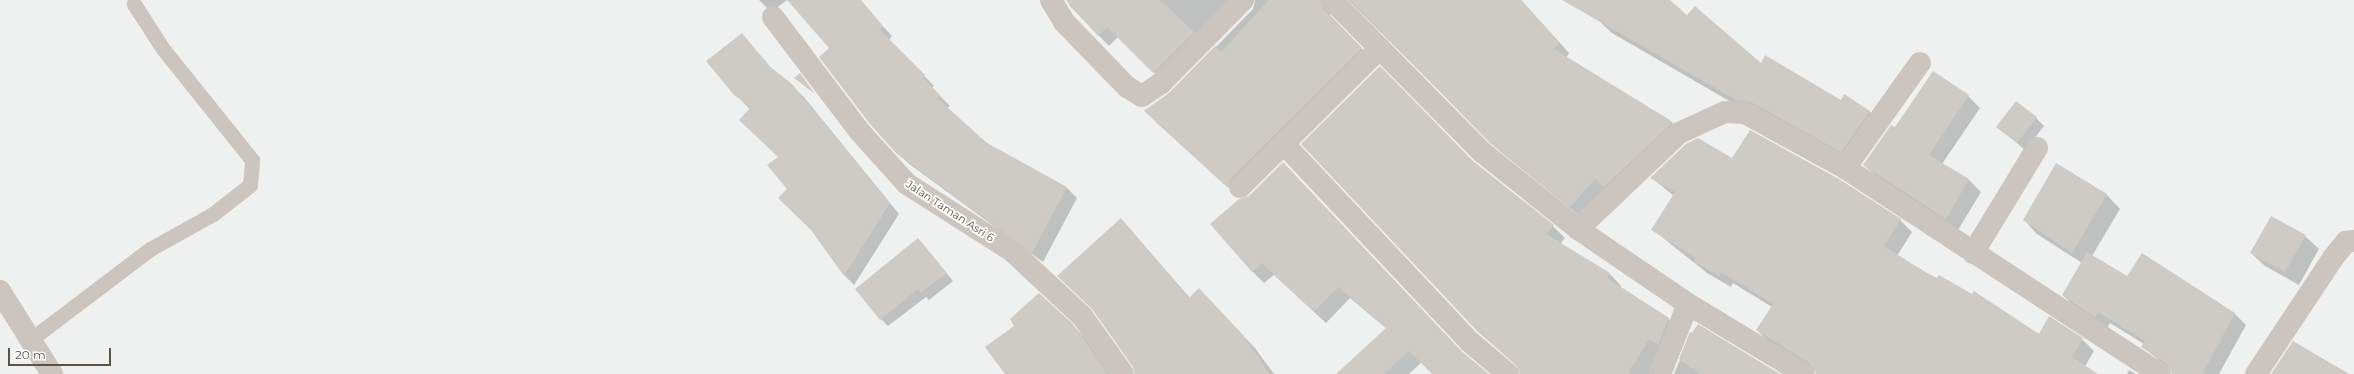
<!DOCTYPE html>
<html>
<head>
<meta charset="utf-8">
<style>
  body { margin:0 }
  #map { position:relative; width:2354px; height:374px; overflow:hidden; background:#eff1f1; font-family:Montserrat,sans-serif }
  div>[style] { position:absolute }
  .shadow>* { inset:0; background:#0003 }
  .building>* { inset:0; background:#cecbc6 }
  .service>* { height:15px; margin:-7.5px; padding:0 7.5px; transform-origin:7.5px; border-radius:7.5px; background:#ccc5bf }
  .minor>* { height:22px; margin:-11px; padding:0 11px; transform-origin:11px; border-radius:11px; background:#ccc5bf }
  span { translate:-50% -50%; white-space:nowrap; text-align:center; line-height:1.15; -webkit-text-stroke:3.5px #fff; paint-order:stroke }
  .street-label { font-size:11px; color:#5a5149 }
  .scale { position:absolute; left:8px; top:348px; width:103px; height:18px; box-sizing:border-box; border:2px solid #5a5149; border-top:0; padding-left:5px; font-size:12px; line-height:14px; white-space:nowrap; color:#5a5149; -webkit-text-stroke:3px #fff; paint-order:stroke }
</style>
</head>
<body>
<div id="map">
  <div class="shadow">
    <div style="clip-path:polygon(759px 0,787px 0,771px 12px)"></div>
    <div style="clip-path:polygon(788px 0,858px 0,892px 36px,889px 40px,934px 86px,932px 88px,950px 106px,947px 108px,986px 144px,1067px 188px,1077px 198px,1043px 262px,908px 163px,897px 153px,830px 48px)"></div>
    <div style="clip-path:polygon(1071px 0,1250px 0,1165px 83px,1118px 37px,1109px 46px,1070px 6px,1068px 2px)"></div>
    <div style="clip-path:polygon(1255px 0,1339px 0,1333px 2px,1330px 15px,1372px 59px,1239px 197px,1156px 122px,1171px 93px,1253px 9px)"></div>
    <div style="clip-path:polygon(1348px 0,1521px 0,1569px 53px,1566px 58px,1672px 123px,1683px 133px,1581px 217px,1502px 153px)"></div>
    <div style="clip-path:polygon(1615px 0,1669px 0,1687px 16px,1761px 64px,1841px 101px,1845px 96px,1870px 112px,1883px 125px,1855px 165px,1750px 113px,1612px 33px,1598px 20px)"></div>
    <div style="clip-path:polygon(742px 34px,773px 70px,803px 96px,899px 214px,854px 285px,844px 275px,788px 189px,779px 157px,750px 109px,735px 94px)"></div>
    <div style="clip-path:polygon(1934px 73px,1968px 96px,1980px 108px,1942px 164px,1969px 180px,1981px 192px,1958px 230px,1876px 176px,1864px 165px,1896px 129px)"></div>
    <div style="clip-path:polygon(2036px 118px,2044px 126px,2025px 150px,1998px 127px)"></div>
    <div style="clip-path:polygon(1733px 160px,1900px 220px,1912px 232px,1897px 256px,2039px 336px,2082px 339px,2094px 351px,2085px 366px,2096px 374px,1816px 374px,1816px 370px,1769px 342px,1757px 330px,1772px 307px,1733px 283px,1731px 287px,1707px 273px,1652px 229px,1674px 196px,1652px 178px)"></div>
    <div style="clip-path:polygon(1473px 162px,1553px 226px,1565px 238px,1560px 244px,1610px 274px,1621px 286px,1620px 288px,1668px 319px,1680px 331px,1663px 374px,1521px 374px,1518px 367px,1479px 332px)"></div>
    <div style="clip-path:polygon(1283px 163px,1465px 355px,1487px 374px,1434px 374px,1422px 362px,1409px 374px,1361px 374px,1387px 329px,1350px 298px,1326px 323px,1274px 275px,1264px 283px,1253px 272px,1211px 224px,1249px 197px)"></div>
    <div style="clip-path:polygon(2057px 165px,2107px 195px,2120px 209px,2092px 256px,2128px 277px,2234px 313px,2246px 325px,2219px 374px,2172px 374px,2172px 371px,2143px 347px,2144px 344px,2110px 323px,2107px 328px,2075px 307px,2063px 295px,2082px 263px,2037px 234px,2024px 220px)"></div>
    <div style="clip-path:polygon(1121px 219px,1190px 298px,1211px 302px,1254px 347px,1274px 374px,1135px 374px)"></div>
    <div style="clip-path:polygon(2305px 236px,2319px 249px,2299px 285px,2265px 266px,2251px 253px)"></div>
    <div style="clip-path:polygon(918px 240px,953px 281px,929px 300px,926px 297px,888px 326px,881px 319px)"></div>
    <div style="clip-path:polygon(1072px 325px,1085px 338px,1110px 374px,1009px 374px)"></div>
    <div style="clip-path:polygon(1691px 333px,1778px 374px,1674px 374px)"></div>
    <div style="clip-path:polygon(2294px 342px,2349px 374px,2272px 374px)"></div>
    <div style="clip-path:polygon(2129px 370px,2136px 374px,2127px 374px)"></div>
  </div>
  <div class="building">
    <div style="clip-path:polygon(787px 0,861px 0,883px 26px,879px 29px,925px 75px,923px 78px,940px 95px,937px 98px,987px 143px,1067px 187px,1032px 253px,896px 153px,870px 124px,819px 57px,829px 48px)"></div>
    <div style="clip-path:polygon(1066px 0,1160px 0,1194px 32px,1153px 73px,1107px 27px,1098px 36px)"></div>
    <div style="clip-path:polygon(1269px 0,1320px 0,1323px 9px,1362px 48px,1231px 178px,1228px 188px,1144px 111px,1170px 92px,1215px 46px,1221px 52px)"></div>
    <div style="clip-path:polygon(1350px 0,1521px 0,1559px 42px,1554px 49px,1673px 122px,1604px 187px,1595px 179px,1570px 207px,1490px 143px)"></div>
    <div style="clip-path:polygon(1562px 0,1670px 0,1687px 15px,1695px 6px,1761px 63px,1765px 55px,1841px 100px,1844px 94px,1870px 111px,1841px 152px,1751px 102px,1736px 100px)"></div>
    <div style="clip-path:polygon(742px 33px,768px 65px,793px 85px,890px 203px,844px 276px,811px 230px,778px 198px,787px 189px,767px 165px,778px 157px,739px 120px,751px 107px,734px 95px,706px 61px)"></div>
    <div style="clip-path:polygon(1380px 66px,1473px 161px,1554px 225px,1546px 234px,1610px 273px,1607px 278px,1669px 318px,1658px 345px,1649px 339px,1628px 374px,1520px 374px,1516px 364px,1479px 333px,1301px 144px)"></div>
    <div style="clip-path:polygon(1933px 71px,1969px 95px,1929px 155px,1969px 179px,1946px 219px,1863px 165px,1891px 125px,1895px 127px)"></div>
    <div style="clip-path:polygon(800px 73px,815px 94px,794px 78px)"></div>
    <div style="clip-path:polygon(2016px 101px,2037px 117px,2017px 143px,1996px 127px)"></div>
    <div style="clip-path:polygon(1750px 130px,1839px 179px,1901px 219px,1884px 246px,1936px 279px,1939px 275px,1972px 294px,1974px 291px,2039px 334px,2049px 316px,2083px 338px,2072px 357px,2098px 374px,1816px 374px,1810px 363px,1756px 330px,1773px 304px,1721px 272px,1719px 276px,1694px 262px,1696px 258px,1651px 230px,1675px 192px,1650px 178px,1686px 144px,1698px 138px,1732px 158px)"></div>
    <div style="clip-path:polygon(1283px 162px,1461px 351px,1489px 374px,1432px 374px,1409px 351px,1384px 374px,1336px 374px,1386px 328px,1338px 287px,1314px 312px,1262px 263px,1252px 272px,1210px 224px,1239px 199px,1249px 196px)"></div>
    <div style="clip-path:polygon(2056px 163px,2107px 194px,2072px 253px,2023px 220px)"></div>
    <div style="clip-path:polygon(2271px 216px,2306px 235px,2285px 272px,2250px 253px)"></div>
    <div style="clip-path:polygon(1121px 218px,1189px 298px,1199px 288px,1242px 334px,1270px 374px,1135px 374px,1133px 367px,1092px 309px,1057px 276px)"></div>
    <div style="clip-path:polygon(918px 238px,947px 273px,920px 293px,918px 289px,880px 320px,855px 289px)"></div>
    <div style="clip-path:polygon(2087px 252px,2127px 276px,2142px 253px,2235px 313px,2202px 374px,2172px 374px,2167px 364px,2141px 347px,2145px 341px,2098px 312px,2095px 317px,2062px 295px)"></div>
    <div style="clip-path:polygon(1039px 293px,1073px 324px,1108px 374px,1005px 374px,985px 347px,1014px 326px,1010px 319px)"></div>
    <div style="clip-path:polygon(1698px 324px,1780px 374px,1701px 374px,1679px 359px,1690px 332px,1692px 333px)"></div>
    <div style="clip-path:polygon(2293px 341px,2348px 374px,2271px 374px)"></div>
  </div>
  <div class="service">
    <div style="left:30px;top:340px;width:151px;rotate:-37.2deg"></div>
    <div style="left:150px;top:249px;width:72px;rotate:-29.1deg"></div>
    <div style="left:213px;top:214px;width:47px;rotate:-38.1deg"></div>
    <div style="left:250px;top:185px;width:25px;rotate:-85deg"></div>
    <div style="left:252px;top:160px;width:142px;rotate:-128.7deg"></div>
    <div style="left:163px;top:49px;width:54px;rotate:-122.8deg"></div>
  </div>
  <div class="minor">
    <div style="left:1051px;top:0;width:26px;rotate:59deg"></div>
    <div style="left:1064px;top:22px;width:91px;rotate:45.9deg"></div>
    <div style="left:1127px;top:87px;width:17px;rotate:31deg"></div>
    <div style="left:1142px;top:96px;width:23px;rotate:-34deg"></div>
    <div style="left:1161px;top:83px;width:117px;rotate:-45.3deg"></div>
    <div style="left:1332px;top:0;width:214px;rotate:45.4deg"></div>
    <div style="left:1482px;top:152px;width:123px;rotate:38.7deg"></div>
    <div style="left:1578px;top:229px;width:133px;rotate:34.3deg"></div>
    <div style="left:1688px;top:304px;width:135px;rotate:31.1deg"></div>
    <div style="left:773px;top:17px;width:144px;rotate:52.9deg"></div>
    <div style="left:860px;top:132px;width:70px;rotate:47.9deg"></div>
    <div style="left:907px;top:184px;width:125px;rotate:32.5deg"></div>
    <div style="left:1012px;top:251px;width:96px;rotate:42.9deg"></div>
    <div style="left:1082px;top:316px;width:71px;rotate:54.7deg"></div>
    <div style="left:1284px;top:144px;width:272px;rotate:46.8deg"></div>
    <div style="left:1470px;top:342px;width:50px;rotate:40.1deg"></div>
    <div style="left:1845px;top:168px;width:129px;rotate:-54.5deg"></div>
    <div style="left:1240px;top:187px;width:197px;rotate:-44.8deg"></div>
    <div style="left:1578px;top:229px;width:139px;rotate:-43.5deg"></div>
    <div style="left:1679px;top:133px;width:51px;rotate:-24.5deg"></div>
    <div style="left:1725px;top:112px;width:20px;rotate:3deg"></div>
    <div style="left:1745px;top:113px;width:114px;rotate:28.8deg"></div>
    <div style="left:1845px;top:168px;width:376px;rotate:33.2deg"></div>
    <div style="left:1973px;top:253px;width:123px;rotate:-58.6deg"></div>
    <div style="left:0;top:291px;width:98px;rotate:57.9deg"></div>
    <div style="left:1660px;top:374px;width:75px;rotate:-68.2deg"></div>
    <div style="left:2256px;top:374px;width:139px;rotate:-56.4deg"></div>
    <div style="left:2333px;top:258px;width:21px;rotate:-51deg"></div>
    <div style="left:2346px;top:242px;width:8px;rotate:-7deg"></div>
  </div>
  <div class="street-label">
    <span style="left:950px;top:211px;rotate:33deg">Jalan Taman Asri 6</span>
  </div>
  <div class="scale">20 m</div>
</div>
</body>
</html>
